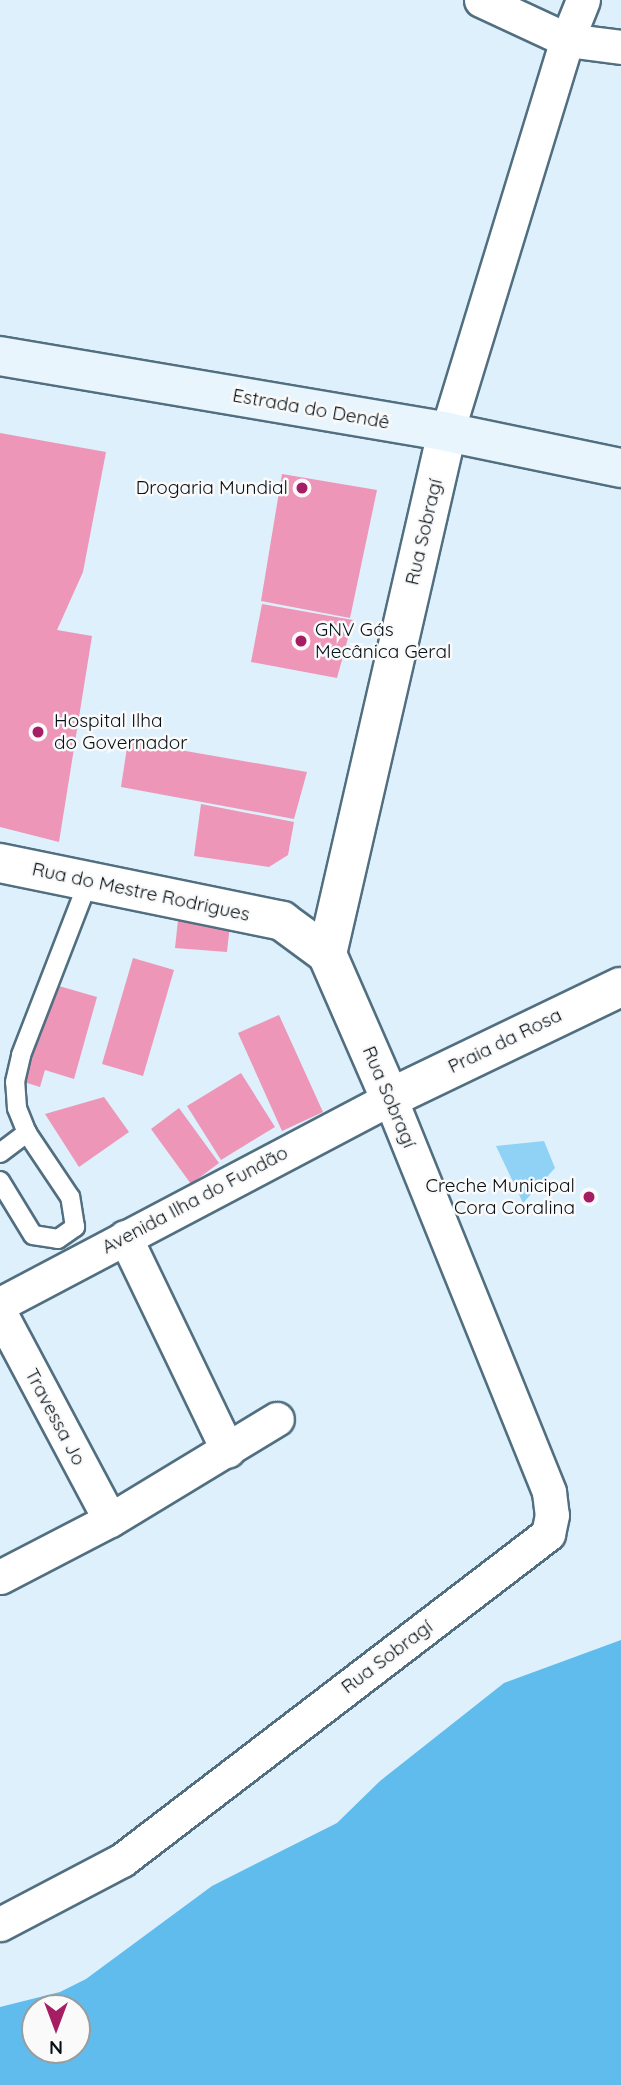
<!DOCTYPE html>
<html>
<head>
<meta charset="utf-8">
<style>
  body { margin:0 }
  #map { position:relative; width:621px; height:2085px; overflow:hidden; background:#ddf0fc; font-family:Quicksand,sans-serif }
  div>[style] { position:absolute }
  .green>* { inset:0; background:#90d1f6 }
  .water>* { inset:0; background:#60bced }
  .building>* { inset:0; background:#ed96b8 }
  .roads { filter:drop-shadow(2px 0 #516f80) drop-shadow(-2px 0 #516f80) drop-shadow(0 2px #516f80) drop-shadow(0 -2px #516f80) }
  .service>* { height:18px; margin:-9px; padding:0 9px; transform-origin:9px; border-radius:9px; background:#fff }
  .minor>* { height:33px; margin:-16.5px; padding:0 16.5px; transform-origin:16.5px; border-radius:16.5px; background:#fff }
  .tertiary>* { height:38px; margin:-19px; padding:0 19px; transform-origin:19px; border-radius:19px; background:#fff }
  .secondary>* { height:38px; margin:-19px; padding:0 19px; transform-origin:19px; border-radius:19px; background:#e8f5fd }
  .dots>* { width:19px; height:19px; translate:-50% -50%; box-sizing:border-box; border:4px solid #fafafa; border-radius:50% }
  span { translate:-50% -50%; white-space:nowrap; text-align:center; line-height:1.15; -webkit-text-stroke:5px #fafafa; paint-order:stroke }
  .street-label { font-size:19px; color:#061117 }
  .poi-label { font-size:19px; color:#061117 }
  .right { translate:-100% -50%; text-align:right }
  .left { translate:0 -50%; text-align:left }
  .north { position:absolute; left:21px; top:1994px; width:70px; height:70px; box-sizing:border-box; background:#fafafa; border:2px solid #989d9f; border-radius:50%; rotate:180deg; font-size:19px; font-weight:700; line-height:28px; text-align:center; color:#061117 }
  .north::after { content:''; display:block; margin:auto; width:24px; height:32px; background:#a61d64; clip-path:polygon(50% 0,100% 100%,50% 72%,0 100%) }
</style>
</head>
<body>
<div id="map">
  <div class="green">
    <div style="clip-path:polygon(544px 1141px,555px 1168px,523px 1203px,496px 1146px)"></div>
  </div>
  <div class="water">
    <div style="clip-path:polygon(evenodd,621px 1640px,621px 2085px,0 2085px,0 2007px,60px 1992px,86px 1979px,212px 1886px,337px 1823px,380px 1781px,504px 1683px,621px 1640px,35px 2008px,77px 2008px,77px 2050px,35px 2050px,35px 2008px)"></div>
  </div>
  <div class="building">
    <div style="clip-path:polygon(0 433px,106px 452px,83px 572px,57px 630px,92px 636px,59px 842px,0 827px)"></div>
    <div style="clip-path:polygon(282px 474px,377px 490px,350px 618px,261px 601px)"></div>
    <div style="clip-path:polygon(262px 604px,353px 620px,337px 678px,251px 662px)"></div>
    <div style="clip-path:polygon(128px 741px,307px 772px,294px 819px,121px 787px)"></div>
    <div style="clip-path:polygon(201px 804px,294px 822px,288px 855px,269px 867px,194px 856px)"></div>
    <div style="clip-path:polygon(178px 920px,230px 924px,227px 952px,175px 948px)"></div>
    <div style="clip-path:polygon(133px 958px,174px 970px,143px 1076px,102px 1064px)"></div>
    <div style="clip-path:polygon(52px 984px,97px 997px,74px 1079px,45px 1070px,40px 1087px,24px 1082px)"></div>
    <div style="clip-path:polygon(279px 1015px,323px 1112px,282px 1131px,238px 1033px)"></div>
    <div style="clip-path:polygon(241px 1073px,275px 1127px,221px 1160px,187px 1106px)"></div>
    <div style="clip-path:polygon(104px 1097px,129px 1132px,79px 1167px,45px 1114px)"></div>
    <div style="clip-path:polygon(179px 1108px,219px 1163px,191px 1184px,151px 1129px)"></div>
  </div>
  <div class="roads">
    <div class="service">
      <div style="left:0;top:1153px;width:34px;rotate:-37deg"></div>
      <div style="left:0;top:1181px;width:63px;rotate:58.6deg"></div>
      <div style="left:33px;top:1235px;width:25px;rotate:9deg"></div>
      <div style="left:58px;top:1239px;width:21px;rotate:-35deg"></div>
      <div style="left:75px;top:1227px;width:30px;rotate:-99deg"></div>
      <div style="left:70px;top:1197px;width:77px;rotate:-123.9deg"></div>
      <div style="left:27px;top:1133px;width:27px;rotate:-112deg"></div>
      <div style="left:17px;top:1108px;width:26px;rotate:-94deg"></div>
      <div style="left:15px;top:1082px;width:28px;rotate:-77deg"></div>
      <div style="left:21px;top:1055px;width:186px;rotate:-68.8deg"></div>
    </div>
    <div class="minor">
      <div style="left:481px;top:0;width:95px;rotate:24.9deg"></div>
      <div style="left:567px;top:40px;width:54px;rotate:7.4deg"></div>
      <div style="left:447px;top:432px;width:410px;rotate:-73deg"></div>
      <div style="left:567px;top:40px;width:43px;rotate:-68.2deg"></div>
      <div style="left:125px;top:1237px;width:237px;rotate:64.3deg"></div>
      <div style="left:0;top:1304px;width:441px;rotate:-27.8deg"></div>
      <div style="left:390px;top:1098px;width:425px;rotate:68deg"></div>
      <div style="left:549px;top:1492px;width:23px;rotate:83deg"></div>
      <div style="left:552px;top:1515px;width:19px;rotate:102deg"></div>
      <div style="left:548px;top:1534px;width:536px;rotate:142.57deg"></div>
      <div style="left:122px;top:1860px;width:138px;rotate:152.3deg"></div>
      <div style="left:0;top:1313px;width:234px;rotate:62deg"></div>
      <div style="left:0;top:1577px;width:124px;rotate:-27.4deg"></div>
      <div style="left:110px;top:1520px;width:195px;rotate:-31.2deg"></div>
    </div>
    <div class="tertiary">
      <div style="left:447px;top:432px;width:536px;rotate:102.95deg"></div>
      <div style="left:327px;top:954px;width:157px;rotate:66.4deg"></div>
      <div style="left:390px;top:1098px;width:256px;rotate:-25.7deg"></div>
      <div style="left:0;top:863px;width:288px;rotate:11.6deg"></div>
      <div style="left:282px;top:921px;width:56px;rotate:36.3deg"></div>
    </div>
    <div class="secondary">
      <div style="left:0;top:356px;width:453px;rotate:9.6deg"></div>
      <div style="left:447px;top:432px;width:178px;rotate:11.7deg"></div>
    </div>
  </div>
  <div class="dots">
    <div style="left:302px;top:488px;background:#a61d64"></div>
    <div style="left:301px;top:641px;background:#a61d64"></div>
    <div style="left:38px;top:732px;background:#a61d64"></div>
    <div style="left:589px;top:1197px;background:#a61d64"></div>
  </div>
  <div class="street-label">
    <span style="left:311px;top:409px;rotate:10deg">Estrada do Dendê</span>
    <span style="left:424px;top:532px;rotate:-77deg">Rua Sobragí</span>
    <span style="left:141px;top:892px;rotate:12deg">Rua do Mestre Rodrigues</span>
    <span style="left:505px;top:1041px;rotate:-26deg">Praia da Rosa</span>
    <span style="left:389px;top:1097px;rotate:67deg">Rua Sobragí</span>
    <span style="left:195px;top:1200px;rotate:-28deg">Avenida Ilha do Fundão</span>
    <span style="left:55px;top:1417px;rotate:62deg">Travessa Jo</span>
    <span style="left:387px;top:1657px;rotate:-37deg">Rua Sobragí</span>
  </div>
  <div class="poi-label">
    <span class="right" style="left:288px;top:488px">Drogaria Mundial</span>
    <span class="left" style="left:315px;top:641px">GNV Gás<br>Mecânica Geral</span>
    <span class="left" style="left:54px;top:732px">Hospital Ilha<br>do Governador</span>
    <span class="right" style="left:575px;top:1197px">Creche Municipal<br>Cora Coralina</span>
  </div>
  <div class="north">N</div>
</div>
</body>
</html>
